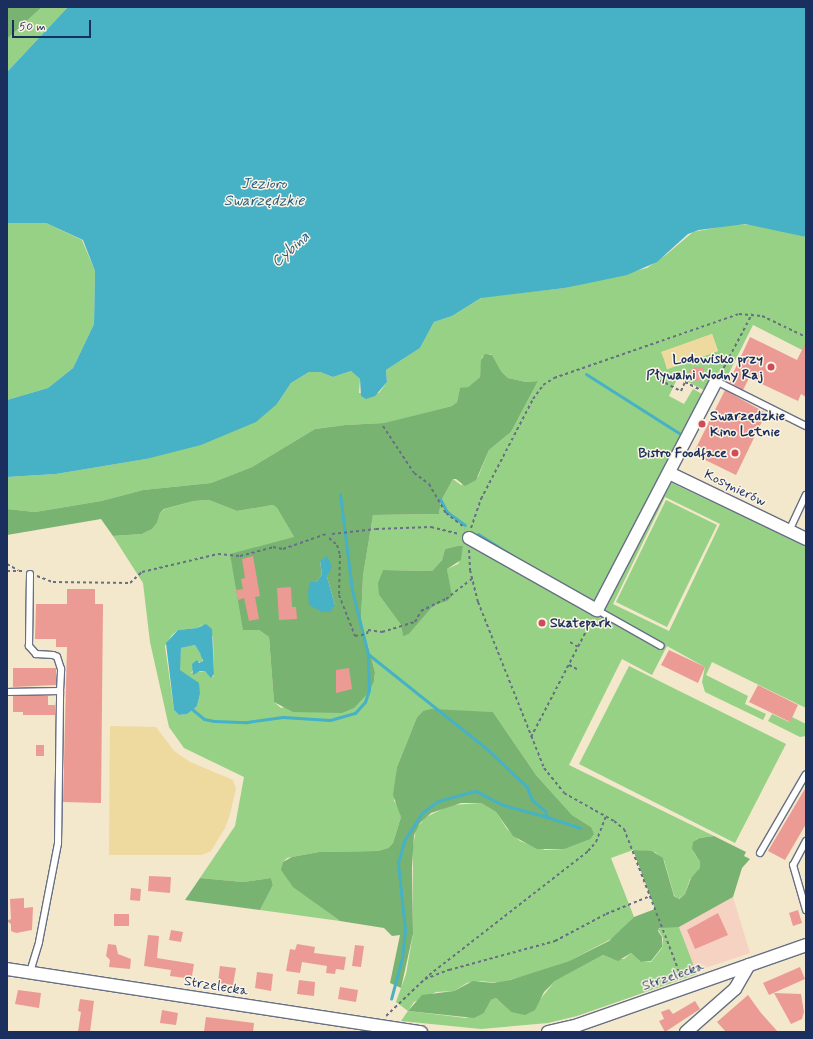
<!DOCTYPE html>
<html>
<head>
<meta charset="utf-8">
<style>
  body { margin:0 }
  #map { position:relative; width:813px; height:1039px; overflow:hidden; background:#f3e7cc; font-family:Mynerve,sans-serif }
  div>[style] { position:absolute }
  .built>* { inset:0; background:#f6d2c3 }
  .green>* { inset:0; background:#96d185 }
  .forest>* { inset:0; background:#78b372 }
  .sand>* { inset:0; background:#eeda9e }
  .water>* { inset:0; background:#47b1c5 }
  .stream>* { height:3px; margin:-1.5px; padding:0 1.5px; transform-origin:1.5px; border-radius:1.5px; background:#47b1c5 }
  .building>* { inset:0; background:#eb9b94 }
  .path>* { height:2px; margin-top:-1px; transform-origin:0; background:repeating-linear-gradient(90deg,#676f84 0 3px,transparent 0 6px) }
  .roads { filter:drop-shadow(1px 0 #676f84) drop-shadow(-1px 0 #676f84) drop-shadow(0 1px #676f84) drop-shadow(0 -1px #676f84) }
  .service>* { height:6px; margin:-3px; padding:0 3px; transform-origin:3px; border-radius:3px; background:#fff }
  .minor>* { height:12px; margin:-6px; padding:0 6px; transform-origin:6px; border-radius:6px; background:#fff }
  .dots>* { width:11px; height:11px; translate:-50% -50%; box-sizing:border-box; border:2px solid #fcf5e5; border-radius:50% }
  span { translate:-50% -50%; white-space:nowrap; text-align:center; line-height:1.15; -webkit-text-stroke:3px #fcf5e5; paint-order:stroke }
  .poi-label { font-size:14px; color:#1b2f5e; font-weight:700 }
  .right { translate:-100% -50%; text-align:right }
  .left { translate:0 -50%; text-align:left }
  .street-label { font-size:14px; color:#1b2f5e }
  .water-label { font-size:15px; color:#2a5c82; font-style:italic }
  .frame { position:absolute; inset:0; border:8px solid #1b2f5e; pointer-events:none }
  .scale { position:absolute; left:12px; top:20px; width:79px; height:18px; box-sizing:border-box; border:2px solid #1b2f5e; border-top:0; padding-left:5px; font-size:12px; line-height:14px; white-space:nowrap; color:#1b2f5e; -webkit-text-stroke:3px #fcf5e5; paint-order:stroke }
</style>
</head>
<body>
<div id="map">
  <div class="built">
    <div style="clip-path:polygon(733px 897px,750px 953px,696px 971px,679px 927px)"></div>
  </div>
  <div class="green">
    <div style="clip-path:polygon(42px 7px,68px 7px,7px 72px,7px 39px)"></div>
    <div style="clip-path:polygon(7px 223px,46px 223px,82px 240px,95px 271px,94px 324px,73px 368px,48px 388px,7px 400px)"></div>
    <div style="clip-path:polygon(evenodd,736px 224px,758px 225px,806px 237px,806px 352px,753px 325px,726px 379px,715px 373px,706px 391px,678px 377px,669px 396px,684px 404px,693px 389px,704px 395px,670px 482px,806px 546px,806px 708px,712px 662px,706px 675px,748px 696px,745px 704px,766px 714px,763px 720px,705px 692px,702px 682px,705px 667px,667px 646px,652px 675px,622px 659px,569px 765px,714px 836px,698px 838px,693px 843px,693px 851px,701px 864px,700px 870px,690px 879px,685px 894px,678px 899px,674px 895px,664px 860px,655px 852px,633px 850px,611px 858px,634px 917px,615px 937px,569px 961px,523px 976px,498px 983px,481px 981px,467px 983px,454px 991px,436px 992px,414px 1002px,408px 1011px,466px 1018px,484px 1013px,491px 1000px,496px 998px,511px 1012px,529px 1013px,555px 981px,603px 955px,613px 959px,624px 959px,631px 953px,641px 962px,651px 962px,662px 948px,663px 938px,658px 929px,666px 926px,679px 927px,697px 974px,577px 1016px,548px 1023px,481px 1029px,401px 1021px,408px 1011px,396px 1002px,406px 974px,413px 934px,413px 846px,416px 829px,426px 817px,451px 805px,481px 803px,496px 812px,507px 829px,520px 841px,545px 850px,564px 849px,591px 827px,572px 815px,536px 775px,493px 712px,423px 711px,417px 717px,397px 767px,394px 801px,399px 806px,401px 817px,393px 843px,388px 848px,378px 851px,319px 852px,287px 858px,283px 862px,318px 905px,340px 921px,260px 910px,273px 885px,271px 878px,243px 882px,200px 878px,235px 826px,244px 777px,184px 748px,169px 727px,150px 642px,143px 583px,113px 536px,142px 534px,152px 529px,157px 523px,160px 513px,165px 509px,194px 501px,209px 500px,237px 511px,273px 505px,277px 508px,294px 537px,243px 630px,259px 630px,269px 637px,274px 702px,281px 708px,374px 681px,375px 672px,361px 620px,363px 576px,373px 515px,439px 514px,441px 501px,453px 479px,461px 485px,478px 477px,489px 450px,511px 432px,538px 381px,526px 382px,508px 378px,501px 371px,491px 354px,482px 357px,480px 377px,468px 387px,460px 389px,457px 402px,452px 406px,385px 423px,345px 425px,315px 429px,252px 467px,211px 483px,143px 490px,101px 501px,35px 512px,7px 509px,7px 477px,56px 474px,146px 459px,277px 404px,291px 383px,309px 372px,320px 372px,333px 377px,351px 371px,360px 379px,359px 393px,379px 393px,387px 382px,386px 370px,420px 348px,434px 322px,452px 316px,483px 297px,565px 288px,647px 268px,667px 254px,693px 232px,736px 224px,712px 334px,718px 351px,667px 369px,662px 352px,712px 334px,736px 224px,665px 497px,720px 524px,669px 631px,613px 604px,665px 497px,736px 224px,457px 546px,463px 546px,461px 558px,458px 564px,447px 569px,451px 596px,434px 605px,409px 634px,403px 635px,401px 625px,379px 595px,383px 570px,432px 571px,442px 560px,445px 549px,457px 546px,736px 224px,202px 625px,213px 637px,214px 674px,213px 677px,205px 671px,191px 673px,198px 662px,202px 662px,202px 656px,195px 645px,181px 648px,179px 670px,195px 681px,200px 694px,197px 706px,193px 710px,187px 714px,179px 715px,174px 710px,165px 646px,172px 635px,178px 630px,197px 628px,202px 625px)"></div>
    <div style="clip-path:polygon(666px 500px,717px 525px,667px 627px,616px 602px)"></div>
    <div style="clip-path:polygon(629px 666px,786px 744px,735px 843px,579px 764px)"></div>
    <div style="clip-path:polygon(772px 714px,789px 722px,792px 717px,806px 724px,806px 736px,800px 737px,768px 721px)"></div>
  </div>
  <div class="forest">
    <div style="clip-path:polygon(7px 7px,42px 7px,7px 39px)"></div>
    <div style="clip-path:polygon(evenodd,485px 354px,492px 355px,501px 371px,508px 378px,526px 382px,538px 381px,511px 432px,489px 450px,476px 480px,465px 486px,456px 479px,453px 479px,441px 501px,439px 514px,373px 515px,363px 576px,361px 620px,375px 672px,374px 681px,369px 692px,354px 708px,342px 713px,293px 712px,274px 702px,269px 637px,259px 630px,243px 630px,230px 554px,294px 537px,277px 508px,273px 505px,237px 511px,209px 500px,194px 501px,164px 509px,160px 513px,157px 523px,152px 529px,142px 534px,113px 536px,101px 519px,7px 535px,7px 509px,35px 512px,101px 501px,143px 490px,211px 483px,252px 467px,315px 429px,345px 425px,384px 423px,452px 406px,457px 402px,460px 388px,468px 387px,480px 377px,481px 360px,485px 354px,320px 561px,328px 571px,327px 577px,335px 605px,310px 582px,316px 582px,322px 575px,320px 561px)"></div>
    <div style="clip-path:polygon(457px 546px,463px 546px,461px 560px,447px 569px,452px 596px,447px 601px,434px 605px,409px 634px,403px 636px,401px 625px,379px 595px,378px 583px,383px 570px,432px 571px,442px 560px,445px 549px)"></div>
    <div style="clip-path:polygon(431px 709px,493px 712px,536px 775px,572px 815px,591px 827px,594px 834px,590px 839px,564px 849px,537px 849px,513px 836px,496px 812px,481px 803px,461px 803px,431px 813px,420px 823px,414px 835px,412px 868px,413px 934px,401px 988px,390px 983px,400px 935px,392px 936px,384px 928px,340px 921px,293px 887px,281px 870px,283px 862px,292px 857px,319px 852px,378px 851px,388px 848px,393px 843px,401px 817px,393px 795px,397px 767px,417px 717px,423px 711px)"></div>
    <div style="clip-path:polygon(714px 836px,746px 852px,744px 856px,750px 859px,742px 868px,733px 897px,679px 927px,659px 928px,658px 931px,662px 937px,662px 947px,651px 961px,641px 962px,631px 953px,618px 961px,603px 955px,555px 981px,544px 992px,535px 1010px,525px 1015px,511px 1012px,496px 998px,491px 1000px,484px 1013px,474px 1018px,408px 1011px,422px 995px,454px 991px,473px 981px,494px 983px,510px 980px,569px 961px,609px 941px,634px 917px,655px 909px,633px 850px,652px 851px,663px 858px,674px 896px,679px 899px,685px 894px,691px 878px,700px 868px,700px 862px,692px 849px,693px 842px,699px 838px)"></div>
    <div style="clip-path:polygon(200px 878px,243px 882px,271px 878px,273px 885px,260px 910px,185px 900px)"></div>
  </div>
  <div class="sand">
    <div style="clip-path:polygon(712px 334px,718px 351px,668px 369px,661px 352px)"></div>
    <div style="clip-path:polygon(110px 726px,156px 727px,174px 751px,190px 762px,233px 780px,236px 789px,230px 814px,225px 828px,211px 851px,202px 855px,109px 855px)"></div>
  </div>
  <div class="water">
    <div style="clip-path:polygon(68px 7px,806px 7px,806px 237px,745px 224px,699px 230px,688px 234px,657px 262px,627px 275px,565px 288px,481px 298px,452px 316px,434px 322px,420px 348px,386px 370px,387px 382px,375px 396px,366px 399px,361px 396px,360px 379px,351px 371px,333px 377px,320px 372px,309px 372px,291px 383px,277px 404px,256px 422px,201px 445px,146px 459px,56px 474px,7px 477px,7px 400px,48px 388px,73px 368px,94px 324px,95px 271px,83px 240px,46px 223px,7px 223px,7px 72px)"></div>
    <div style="clip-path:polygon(327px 556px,332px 566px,327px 577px,335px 605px,330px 612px,322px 612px,309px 605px,308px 593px,310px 582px,316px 582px,322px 575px,320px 561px)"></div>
    <div style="clip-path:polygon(206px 624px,212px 629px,214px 674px,211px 678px,205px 671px,200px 671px,193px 675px,192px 664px,197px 660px,199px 663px,203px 661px,200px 653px,195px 645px,181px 648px,180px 670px,199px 683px,200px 694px,197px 706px,193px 710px,187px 714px,179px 715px,174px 710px,166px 643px,178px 630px,197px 628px)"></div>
  </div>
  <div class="stream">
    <div style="left:586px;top:374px;width:110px;rotate:32.4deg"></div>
    <div style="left:340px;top:494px;width:97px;rotate:82.9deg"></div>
    <div style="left:352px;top:590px;width:66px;rotate:76deg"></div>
    <div style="left:368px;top:654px;width:152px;rotate:38.6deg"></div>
    <div style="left:487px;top:749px;width:55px;rotate:43.5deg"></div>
    <div style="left:527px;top:787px;width:14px;rotate:69deg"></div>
    <div style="left:532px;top:800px;width:17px;rotate:40deg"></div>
    <div style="left:545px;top:811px;width:6px;rotate:72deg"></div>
    <div style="left:547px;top:817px;width:46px;rotate:-164.7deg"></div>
    <div style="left:503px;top:805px;width:31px;rotate:-153deg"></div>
    <div style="left:475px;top:791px;width:38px;rotate:165deg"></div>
    <div style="left:438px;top:801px;width:20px;rotate:143deg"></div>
    <div style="left:422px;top:813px;width:33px;rotate:123deg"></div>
    <div style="left:404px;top:841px;width:23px;rotate:105deg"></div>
    <div style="left:398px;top:863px;width:67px;rotate:84deg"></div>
    <div style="left:405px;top:930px;width:28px;rotate:96deg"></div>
    <div style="left:402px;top:958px;width:42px;rotate:105deg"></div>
    <div style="left:440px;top:499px;width:15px;rotate:62deg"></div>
    <div style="left:447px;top:512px;width:22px;rotate:36deg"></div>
    <div style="left:478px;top:534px;width:45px;rotate:32.3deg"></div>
    <div style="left:193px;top:710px;width:14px;rotate:39deg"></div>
    <div style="left:204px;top:719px;width:10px;rotate:11deg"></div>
    <div style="left:214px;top:721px;width:33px;rotate:2deg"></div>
    <div style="left:247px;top:722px;width:36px;rotate:-8deg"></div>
    <div style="left:283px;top:717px;width:47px;rotate:3.7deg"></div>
    <div style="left:330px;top:720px;width:26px;rotate:-16deg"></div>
    <div style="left:355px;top:713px;width:15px;rotate:-48deg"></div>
    <div style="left:365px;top:702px;width:13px;rotate:-72deg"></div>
    <div style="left:369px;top:690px;width:36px;rotate:-92deg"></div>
    <div style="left:547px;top:817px;width:35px;rotate:18deg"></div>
  </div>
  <div class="building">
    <div style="clip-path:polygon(750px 337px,797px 360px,806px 342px,806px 397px,801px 394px,798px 401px,749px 378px,743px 390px,729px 382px)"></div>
    <div style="clip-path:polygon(695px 367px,704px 367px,703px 376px,698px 381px,691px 380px,689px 376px,689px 371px)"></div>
    <div style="clip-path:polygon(725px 390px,766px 413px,736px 475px,693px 454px)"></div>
    <div style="clip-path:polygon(253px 556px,260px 596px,255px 597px,259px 619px,249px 621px,244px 598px,238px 600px,236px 590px,243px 589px,241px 579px,245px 578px,242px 559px)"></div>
    <div style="clip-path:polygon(291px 587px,292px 607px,296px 607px,297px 619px,279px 620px,277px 588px)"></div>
    <div style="clip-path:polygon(67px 589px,95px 589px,95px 604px,103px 604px,101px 803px,63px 802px,67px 647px,56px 647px,56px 639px,35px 639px,36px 604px,67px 604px)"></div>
    <div style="clip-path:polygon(669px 650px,705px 667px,698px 683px,661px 665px)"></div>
    <div style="clip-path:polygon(13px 668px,56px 668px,56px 685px,13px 687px)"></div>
    <div style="clip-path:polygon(349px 668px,352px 689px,336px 693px,336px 670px)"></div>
    <div style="clip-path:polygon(758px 685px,798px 705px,790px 722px,749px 702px)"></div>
    <div style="clip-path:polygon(13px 696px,48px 696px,48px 705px,55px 705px,55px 715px,23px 715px,23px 712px,13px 712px)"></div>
    <div style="clip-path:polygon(36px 745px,44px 745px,44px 756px,36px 756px)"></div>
    <div style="clip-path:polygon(806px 787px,806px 824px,785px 860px,768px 851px)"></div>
    <div style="clip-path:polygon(149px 876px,171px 877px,170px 893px,148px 891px)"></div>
    <div style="clip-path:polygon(131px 888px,141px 889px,140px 901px,130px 900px)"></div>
    <div style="clip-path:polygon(24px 898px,24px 908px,33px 907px,32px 930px,16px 933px,11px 931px,11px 924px,7px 921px,11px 919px,10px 899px)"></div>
    <div style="clip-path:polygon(798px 910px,802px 923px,793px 926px,789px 913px)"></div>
    <div style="clip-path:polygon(718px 913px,728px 935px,695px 949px,687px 930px)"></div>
    <div style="clip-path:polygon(114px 914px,129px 914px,129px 926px,114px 926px)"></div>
    <div style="clip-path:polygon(171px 930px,183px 932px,181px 942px,169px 940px)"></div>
    <div style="clip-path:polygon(148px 935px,159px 936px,157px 958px,194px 964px,192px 976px,186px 975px,186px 978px,170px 976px,171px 970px,144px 966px)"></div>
    <div style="clip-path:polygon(108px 944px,116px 945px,118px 954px,131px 959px,130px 969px,109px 967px,110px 960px,106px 956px)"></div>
    <div style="clip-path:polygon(297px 944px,315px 947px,314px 953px,346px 957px,344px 970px,336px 969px,335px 974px,326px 973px,327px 966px,302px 962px,300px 973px,286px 971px,290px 949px,295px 950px)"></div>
    <div style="clip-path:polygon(355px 945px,364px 946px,361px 967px,352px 966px)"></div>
    <div style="clip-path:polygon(220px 966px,236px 968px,233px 985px,218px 983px)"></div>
    <div style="clip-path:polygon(800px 967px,805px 979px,769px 995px,763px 983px)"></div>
    <div style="clip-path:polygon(257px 972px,273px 974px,271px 991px,255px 988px)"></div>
    <div style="clip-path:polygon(299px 980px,315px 982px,314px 996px,297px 994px)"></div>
    <div style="clip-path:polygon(340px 987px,358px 990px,356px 1002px,338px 999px)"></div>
    <div style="clip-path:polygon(18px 990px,41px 993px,39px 1008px,15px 1004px)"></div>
    <div style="clip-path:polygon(774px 993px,801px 994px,804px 1012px,802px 1019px,791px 1024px)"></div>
    <div style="clip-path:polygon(748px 995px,761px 1013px,778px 1032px,726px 1032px,717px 1022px)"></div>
    <div style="clip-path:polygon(80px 999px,94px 1001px,90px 1032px,78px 1032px,81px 1012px,78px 1011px)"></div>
    <div style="clip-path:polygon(695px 1001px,700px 1009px,665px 1032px,659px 1021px,664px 1019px,661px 1012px,669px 1009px,673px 1014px)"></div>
    <div style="clip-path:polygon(162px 1010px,178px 1013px,176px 1025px,160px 1023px)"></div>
    <div style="clip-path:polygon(206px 1017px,254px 1023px,253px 1032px,204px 1031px)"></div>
  </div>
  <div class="path">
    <div style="left:721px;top:373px;width:67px;rotate:-62.3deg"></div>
    <div style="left:660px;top:380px;width:24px;rotate:28deg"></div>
    <div style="left:681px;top:391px;width:10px;rotate:-66deg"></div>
    <div style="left:685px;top:382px;width:16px;rotate:27deg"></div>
    <div style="left:383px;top:426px;width:56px;rotate:56.6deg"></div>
    <div style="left:414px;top:473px;width:19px;rotate:36deg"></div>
    <div style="left:429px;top:484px;width:34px;rotate:60deg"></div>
    <div style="left:446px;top:513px;width:24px;rotate:38deg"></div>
    <div style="left:471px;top:528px;width:31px;rotate:-71deg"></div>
    <div style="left:481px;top:499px;width:113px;rotate:-62.5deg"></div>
    <div style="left:533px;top:399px;width:17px;rotate:-54deg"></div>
    <div style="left:543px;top:385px;width:13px;rotate:-32deg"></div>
    <div style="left:554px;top:378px;width:196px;rotate:-19.1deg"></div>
    <div style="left:739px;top:314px;width:23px;rotate:5deg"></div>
    <div style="left:762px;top:316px;width:49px;rotate:25.5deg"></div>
    <div style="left:332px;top:534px;width:44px;rotate:-6.5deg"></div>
    <div style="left:376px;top:529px;width:55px;rotate:-2.1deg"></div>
    <div style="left:431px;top:527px;width:29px;rotate:14deg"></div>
    <div style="left:329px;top:538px;width:11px;rotate:41deg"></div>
    <div style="left:337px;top:545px;width:10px;rotate:73deg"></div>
    <div style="left:340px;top:555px;width:40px;rotate:91.4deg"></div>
    <div style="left:339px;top:595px;width:44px;rotate:68.7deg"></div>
    <div style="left:355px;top:636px;width:12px;rotate:-9deg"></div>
    <div style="left:367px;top:634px;width:4px;rotate:-76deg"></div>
    <div style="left:368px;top:630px;width:14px;rotate:8deg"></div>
    <div style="left:382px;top:632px;width:34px;rotate:-17deg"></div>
    <div style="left:415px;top:622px;width:13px;rotate:-61deg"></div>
    <div style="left:421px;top:611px;width:28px;rotate:-26deg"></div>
    <div style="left:446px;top:599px;width:33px;rotate:-38deg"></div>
    <div style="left:469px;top:550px;width:20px;rotate:87deg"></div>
    <div style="left:470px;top:570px;width:33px;rotate:76deg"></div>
    <div style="left:478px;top:602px;width:179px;rotate:68.3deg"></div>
    <div style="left:544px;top:768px;width:32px;rotate:51deg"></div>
    <div style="left:564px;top:793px;width:57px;rotate:29.2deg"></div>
    <div style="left:614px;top:821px;width:13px;rotate:39deg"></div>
    <div style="left:624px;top:829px;width:159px;rotate:68.9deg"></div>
    <div style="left:7px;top:564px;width:13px;rotate:29deg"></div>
    <div style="left:7px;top:571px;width:17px"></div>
    <div style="left:37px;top:576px;width:17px;rotate:21deg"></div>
    <div style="left:53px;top:582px;width:77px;rotate:0.7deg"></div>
    <div style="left:130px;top:583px;width:16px;rotate:-43deg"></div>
    <div style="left:142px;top:572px;width:78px;rotate:-13.3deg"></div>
    <div style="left:218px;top:554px;width:22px;rotate:5deg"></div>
    <div style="left:240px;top:556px;width:34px;rotate:-15deg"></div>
    <div style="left:273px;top:547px;width:10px;rotate:11deg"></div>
    <div style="left:283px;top:549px;width:46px;rotate:-19.2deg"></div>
    <div style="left:570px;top:642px;width:9px;rotate:32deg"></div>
    <div style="left:569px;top:665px;width:9px;rotate:27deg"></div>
    <div style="left:531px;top:737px;width:132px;rotate:-62.5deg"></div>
    <div style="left:425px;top:979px;width:26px;rotate:-21deg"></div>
    <div style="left:449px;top:970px;width:110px;rotate:-15.3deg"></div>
    <div style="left:555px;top:941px;width:58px;rotate:-27.9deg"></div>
    <div style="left:606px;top:914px;width:48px;rotate:-22.2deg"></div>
    <div style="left:386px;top:1016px;width:59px;rotate:-43.6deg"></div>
    <div style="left:429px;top:975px;width:202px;rotate:-37.9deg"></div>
    <div style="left:588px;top:851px;width:12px;rotate:-48deg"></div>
    <div style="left:596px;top:842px;width:28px;rotate:-69deg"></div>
  </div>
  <div class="roads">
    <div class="service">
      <div style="left:716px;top:381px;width:101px;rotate:26.6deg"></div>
      <div style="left:789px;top:531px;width:40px;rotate:-65deg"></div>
      <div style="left:597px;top:610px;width:73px;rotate:29.4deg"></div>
      <div style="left:7px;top:692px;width:53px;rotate:-1.1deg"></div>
      <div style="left:60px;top:691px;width:22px;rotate:-87deg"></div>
      <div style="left:61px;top:669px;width:13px;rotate:-108deg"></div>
      <div style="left:57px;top:657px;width:4px;rotate:-153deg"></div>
      <div style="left:53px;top:655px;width:17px;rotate:-177deg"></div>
      <div style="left:36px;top:654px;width:11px;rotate:-131deg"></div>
      <div style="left:29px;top:646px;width:72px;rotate:-89.2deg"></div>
      <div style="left:806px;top:841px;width:27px;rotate:118deg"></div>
      <div style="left:793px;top:865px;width:47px;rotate:73.9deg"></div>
      <div style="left:760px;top:853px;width:91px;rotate:-59.8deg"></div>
      <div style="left:30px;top:972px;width:31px;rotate:-73deg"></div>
      <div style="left:39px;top:942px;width:101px;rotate:-79.1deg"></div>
      <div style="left:58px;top:843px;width:152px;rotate:-89.2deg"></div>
    </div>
    <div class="minor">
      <div style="left:669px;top:473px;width:152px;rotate:25.7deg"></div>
      <div style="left:469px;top:538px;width:147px;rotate:29.4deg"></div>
      <div style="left:597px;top:610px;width:258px;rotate:-62.5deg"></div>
      <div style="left:7px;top:969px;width:419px;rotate:8.7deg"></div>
      <div style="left:548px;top:1032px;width:31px;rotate:-13deg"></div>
      <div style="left:578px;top:1025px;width:242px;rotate:-19.3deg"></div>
      <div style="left:686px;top:1032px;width:65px;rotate:-41.3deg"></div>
      <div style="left:735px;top:989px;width:28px;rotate:-60deg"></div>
    </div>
  </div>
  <div class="dots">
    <div style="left:771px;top:367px;background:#d1495b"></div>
    <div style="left:702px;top:424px;background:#d1495b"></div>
    <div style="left:735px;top:453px;background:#d1495b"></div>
    <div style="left:542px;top:623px;background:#d1495b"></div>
  </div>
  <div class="poi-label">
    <span class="right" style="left:763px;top:367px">Lodowisko przy<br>Pływalni Wodny Raj</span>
    <span class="left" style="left:710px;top:424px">Swarzędzkie<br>Kino Letnie</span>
    <span class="right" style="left:727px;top:453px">Bistro Foodface</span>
    <span class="left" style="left:550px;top:623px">Skatepark</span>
  </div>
  <div class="street-label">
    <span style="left:735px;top:488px;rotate:26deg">Kosynierów</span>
    <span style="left:673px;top:976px;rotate:-19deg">Strzelecka</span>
    <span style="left:216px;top:986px;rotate:9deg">Strzelecka</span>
  </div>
  <div class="water-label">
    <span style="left:264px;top:193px">Jezioro<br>Swarzędzkie</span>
    <span style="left:291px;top:250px;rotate:-42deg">Cybina</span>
  </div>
  <div class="frame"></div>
  <div class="scale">50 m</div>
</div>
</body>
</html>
